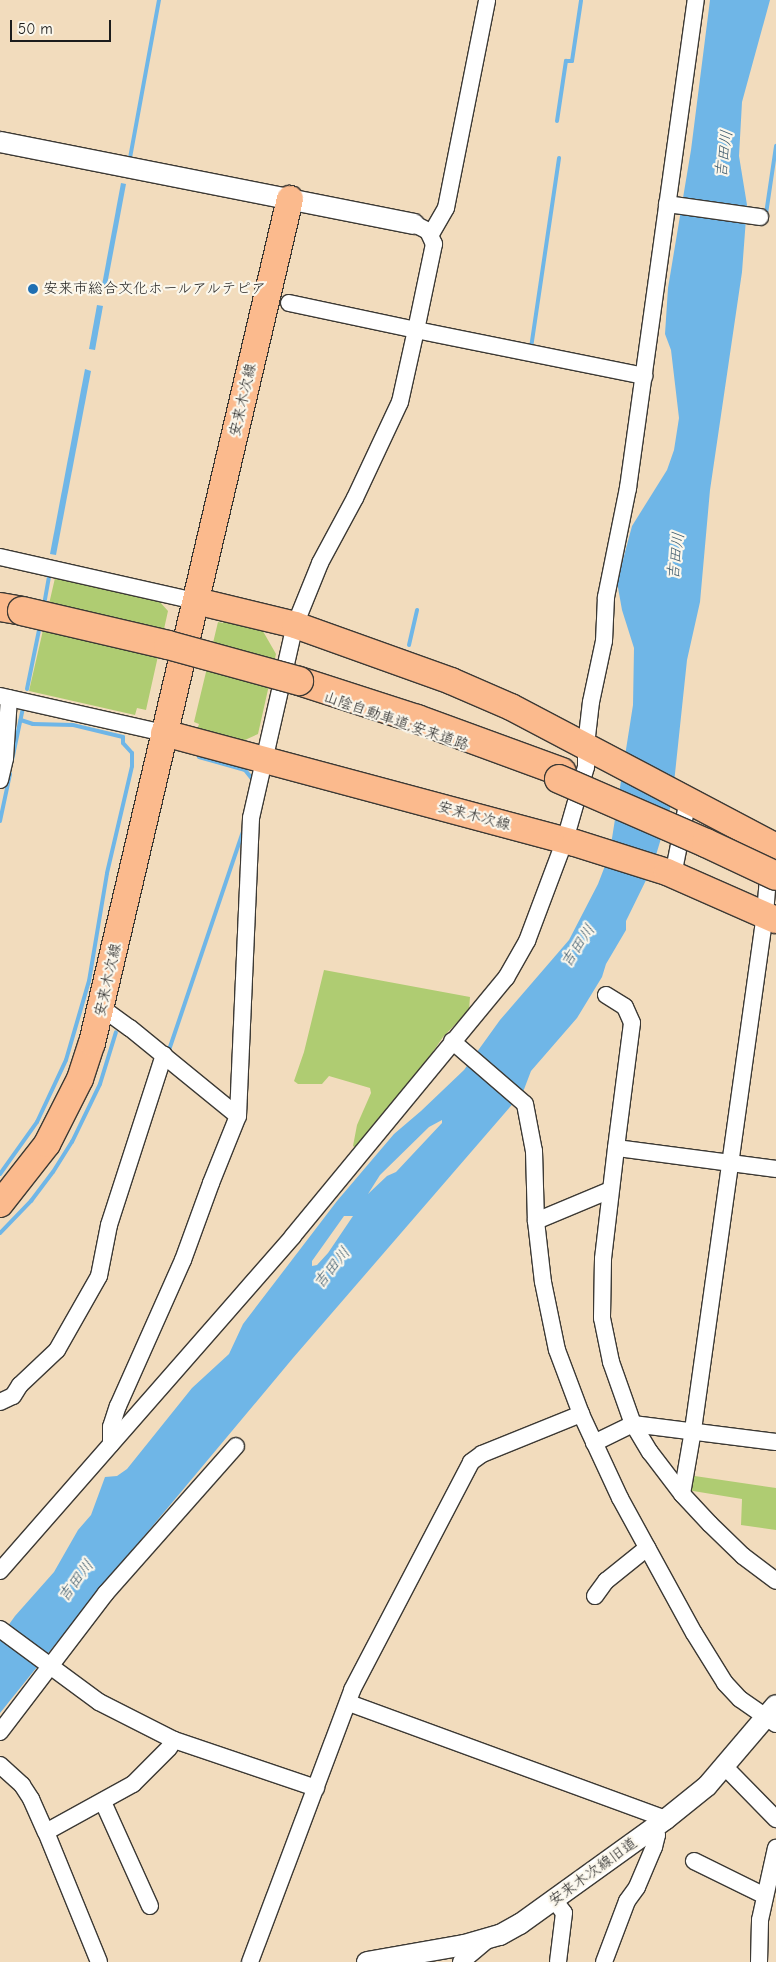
<!DOCTYPE html>
<html>
<head>
<meta charset="utf-8">
<style>
  body { margin:0 }
  #map { position:relative; width:776px; height:1962px; overflow:hidden; background:#f2dcbd; font-family:"Comic Neue","Klee One",sans-serif }
  div>[style] { position:absolute }
  .green>* { inset:0; background:#afcc72 }
  .water>* { inset:0; background:#6fb6e7 }
  .stream>* { height:4px; margin:-2px; padding:0 2px; transform-origin:2px; border-radius:2px; background:#6fb6e7 }
  .roads { filter:drop-shadow(1px 0 #3c3934) drop-shadow(-1px 0 #3c3934) drop-shadow(0 1px #3c3934) drop-shadow(0 -1px #3c3934) }
  .minor>* { height:16px; margin:-8px; padding:0 8px; transform-origin:8px; border-radius:8px; background:#fff }
  .tertiary>* { height:20px; margin:-10px; padding:0 10px; transform-origin:10px; border-radius:10px; background:#fff }
  .primary>* { height:26px; margin:-13px; padding:0 13px; transform-origin:13px; border-radius:13px; background:#fbba8d }
  .motorway>* { height:28px; margin:-14px; padding:0 14px; transform-origin:14px; border-radius:14px; background:#fbba8d }
  .bridges { filter:drop-shadow(1px 0 #3c3934) drop-shadow(-1px 0 #3c3934) drop-shadow(0 1px #3c3934) drop-shadow(0 -1px #3c3934) }
  .motorway-bridge>* { height:28px; margin:-14px; padding:0 14px; transform-origin:14px; border-radius:14px; background:#fbba8d }
  .dots>* { width:14px; height:14px; translate:-50% -50%; box-sizing:border-box; border:2px solid #fbf7ec; border-radius:50% }
  span { translate:-50% -50%; white-space:nowrap; text-align:center; line-height:1.15; -webkit-text-stroke:4.5px #fbf7ec; paint-order:stroke }
  .poi-label { font-size:15px; color:#1c1c1c }
  .left { translate:0 -50%; text-align:left }
  .street-label { font-size:15px; color:#1c1c1c }
  .water-label { font-size:16px; color:#3d5a6d; font-style:italic }
  .scale { position:absolute; left:10px; top:20px; width:101px; height:22px; box-sizing:border-box; border:2px solid #1c1c1c; border-top:0; padding-left:6px; font-size:15px; line-height:18px; white-space:nowrap; color:#1c1c1c; -webkit-text-stroke:4px #fbf7ec; paint-order:stroke }
</style>
</head>
<body>
<div id="map">
  <div class="green">
    <div style="clip-path:polygon(55px 578px,159px 601px,168px 611px,146px 710px,137px 708px,135px 715px,29px 691px)"></div>
    <div style="clip-path:polygon(224px 618px,260px 626px,276px 654px,258px 734px,236px 744px,196px 733px,199px 724px,194px 722px,218px 622px,223px 623px)"></div>
    <div style="clip-path:polygon(324px 970px,470px 997px,469px 1010px,443px 1037px,415px 1078px,356px 1148px,353px 1146px,357px 1125px,371px 1093px,370px 1088px,329px 1076px,322px 1084px,298px 1084px,294px 1081px,304px 1052px)"></div>
    <div style="clip-path:polygon(688px 1475px,776px 1488px,776px 1530px,741px 1525px,742px 1499px,687px 1490px)"></div>
  </div>
  <div class="water">
    <div style="clip-path:polygon(710px 0,770px 0,742px 102px,739px 156px,747px 205px,742px 272px,710px 490px,700px 602px,687px 660px,672px 802px,653px 865px,610px 851px,633px 705px,634px 648px,622px 610px,617px 582px,632px 526px,667px 470px,674px 450px,679px 418px,671px 350px,665px 334px,668px 288px,691px 150px)"></div>
    <div style="clip-path:polygon(121px 183px,126px 184px,107px 285px,102px 285px)"></div>
    <div style="clip-path:polygon(97px 305px,103px 306px,95px 350px,89px 349px)"></div>
    <div style="clip-path:polygon(85px 369px,91px 371px,56px 555px,50px 554px)"></div>
    <div style="clip-path:polygon(evenodd,608px 858px,650px 872px,626px 921px,626px 930px,606px 964px,602px 977px,577px 1018px,531px 1071px,523px 1092px,293px 1358px,99px 1590px,0 1713px,0 1637px,15px 1616px,54px 1572px,78px 1530px,91px 1515px,105px 1477px,117px 1476px,127px 1469px,192px 1388px,229px 1354px,243px 1324px,337px 1201px,394px 1134px,421px 1111px,464px 1070px,500px 1020px,569px 940px,598px 884px,608px 858px,442px 1120px,442px 1123px,396px 1172px,387px 1176px,368px 1194px,380px 1175px,429px 1127px,442px 1120px,608px 858px,344px 1216px,353px 1216px,328px 1253px,317px 1265px,312px 1266px,312px 1261px,344px 1216px)"></div>
  </div>
  <div class="stream">
    <div style="left:557px;top:121px;width:61px;rotate:-81.5deg"></div>
    <div style="left:566px;top:61px;width:6px"></div>
    <div style="left:572px;top:61px;width:61px;rotate:-81.5deg"></div>
    <div style="left:130px;top:158px;width:161px;rotate:-79.6deg"></div>
    <div style="left:766px;top:214px;width:69px;rotate:-81.6deg"></div>
    <div style="left:531px;top:348px;width:192px;rotate:-81.6deg"></div>
    <div style="left:44px;top:605px;width:29px;rotate:-80deg"></div>
    <div style="left:409px;top:645px;width:36px;rotate:-77deg"></div>
    <div style="left:27px;top:689px;width:65px;rotate:-78.5deg"></div>
    <div style="left:199px;top:757px;width:48px;rotate:15.8deg"></div>
    <div style="left:245px;top:770px;width:14px;rotate:51deg"></div>
    <div style="left:12px;top:760px;width:53px;rotate:-78.1deg"></div>
    <div style="left:0;top:821px;width:48px;rotate:-78deg"></div>
    <div style="left:168px;top:1053px;width:233px;rotate:-71.3deg"></div>
    <div style="left:0;top:1174px;width:64px;rotate:-54.6deg"></div>
    <div style="left:37px;top:1122px;width:68px;rotate:-64.9deg"></div>
    <div style="left:66px;top:1060px;width:82px;rotate:-73.8deg"></div>
    <div style="left:89px;top:981px;width:109px;rotate:-80.5deg"></div>
    <div style="left:107px;top:873px;width:110px;rotate:-76.8deg"></div>
    <div style="left:132px;top:766px;width:13px;rotate:-90deg"></div>
    <div style="left:132px;top:753px;width:13px;rotate:-132deg"></div>
    <div style="left:123px;top:743px;width:6px;rotate:-90deg"></div>
    <div style="left:123px;top:737px;width:51px;rotate:-166.5deg"></div>
    <div style="left:73px;top:725px;width:40px;rotate:-178.6deg"></div>
    <div style="left:33px;top:724px;width:13px;rotate:-162deg"></div>
    <div style="left:0;top:1233px;width:45px;rotate:-45.9deg"></div>
    <div style="left:31px;top:1201px;width:36px;rotate:-53deg"></div>
    <div style="left:53px;top:1172px;width:36px;rotate:-58deg"></div>
    <div style="left:72px;top:1142px;width:64px;rotate:-64.2deg"></div>
    <div style="left:100px;top:1084px;width:54px;rotate:-72.9deg"></div>
  </div>
  <div class="roads">
    <div class="minor">
      <div style="left:667px;top:204px;width:94px;rotate:8deg"></div>
      <div style="left:431px;top:234px;width:30px;rotate:-60deg"></div>
      <div style="left:446px;top:208px;width:212px;rotate:-78.8deg"></div>
      <div style="left:289px;top:303px;width:130px;rotate:12deg"></div>
      <div style="left:416px;top:330px;width:88px;rotate:-78.2deg"></div>
      <div style="left:434px;top:244px;width:14px;rotate:-115deg"></div>
      <div style="left:428px;top:231px;width:16px;rotate:-153deg"></div>
      <div style="left:0;top:557px;width:201px;rotate:12.7deg"></div>
      <div style="left:0;top:696px;width:168px;rotate:12.7deg"></div>
      <div style="left:0;top:780px;width:23px;rotate:-77deg"></div>
      <div style="left:5px;top:758px;width:60px;rotate:-86.2deg"></div>
      <div style="left:673px;top:875px;width:76px;rotate:-78.7deg"></div>
      <div style="left:606px;top:995px;width:22px;rotate:32deg"></div>
      <div style="left:625px;top:1007px;width:17px;rotate:66deg"></div>
      <div style="left:632px;top:1023px;width:126px;rotate:97.3deg"></div>
      <div style="left:102px;top:1008px;width:34px;rotate:36deg"></div>
      <div style="left:130px;top:1028px;width:139px;rotate:39.2deg"></div>
      <div style="left:452px;top:1041px;width:96px;rotate:40.8deg"></div>
      <div style="left:525px;top:1104px;width:48px;rotate:79.2deg"></div>
      <div style="left:534px;top:1151px;width:70px;rotate:88.4deg"></div>
      <div style="left:536px;top:1221px;width:61px;rotate:83.5deg"></div>
      <div style="left:543px;top:1282px;width:69px;rotate:78.4deg"></div>
      <div style="left:557px;top:1350px;width:68px;rotate:69.4deg"></div>
      <div style="left:581px;top:1414px;width:93px;rotate:65.1deg"></div>
      <div style="left:620px;top:1498px;width:154px;rotate:61.3deg"></div>
      <div style="left:694px;top:1633px;width:59px;rotate:58.2deg"></div>
      <div style="left:725px;top:1683px;width:22px;rotate:47deg"></div>
      <div style="left:740px;top:1699px;width:44px;rotate:34.8deg"></div>
      <div style="left:776px;top:1169px;width:161px;rotate:-172.5deg"></div>
      <div style="left:616px;top:1148px;width:112px;rotate:96.7deg"></div>
      <div style="left:603px;top:1259px;width:59px;rotate:91deg"></div>
      <div style="left:602px;top:1318px;width:45px;rotate:78.4deg"></div>
      <div style="left:611px;top:1362px;width:66px;rotate:70.5deg"></div>
      <div style="left:633px;top:1424px;width:33px;rotate:59deg"></div>
      <div style="left:650px;top:1452px;width:53px;rotate:52.7deg"></div>
      <div style="left:682px;top:1494px;width:41px;rotate:47deg"></div>
      <div style="left:710px;top:1524px;width:46px;rotate:44.1deg"></div>
      <div style="left:743px;top:1556px;width:41px;rotate:37.1deg"></div>
      <div style="left:536px;top:1221px;width:80px;rotate:-22.7deg"></div>
      <div style="left:0;top:1402px;width:14px;rotate:-25deg"></div>
      <div style="left:13px;top:1396px;width:13px;rotate:-58deg"></div>
      <div style="left:20px;top:1385px;width:51px;rotate:-43.4deg"></div>
      <div style="left:57px;top:1350px;width:85px;rotate:-60.4deg"></div>
      <div style="left:99px;top:1276px;width:52px;rotate:-78.9deg"></div>
      <div style="left:109px;top:1225px;width:179px;rotate:-72.1deg"></div>
      <div style="left:594px;top:1443px;width:43px;rotate:-26deg"></div>
      <div style="left:633px;top:1424px;width:144px;rotate:7.2deg"></div>
      <div style="left:111px;top:1444px;width:17px;rotate:-90deg"></div>
      <div style="left:111px;top:1427px;width:22px;rotate:-72deg"></div>
      <div style="left:118px;top:1406px;width:160px;rotate:-66deg"></div>
      <div style="left:183px;top:1260px;width:82px;rotate:-70deg"></div>
      <div style="left:211px;top:1183px;width:72px;rotate:-68.1deg"></div>
      <div style="left:238px;top:1116px;width:298px;rotate:-87.5deg"></div>
      <div style="left:251px;top:818px;width:198px;rotate:-77.2deg"></div>
      <div style="left:295px;top:625px;width:67px;rotate:-68deg"></div>
      <div style="left:320px;top:563px;width:74px;rotate:-61.7deg"></div>
      <div style="left:355px;top:498px;width:106px;rotate:-64.9deg"></div>
      <div style="left:400px;top:402px;width:74px;rotate:-77.5deg"></div>
      <div style="left:416px;top:330px;width:233px;rotate:11.4deg"></div>
      <div style="left:682px;top:1494px;width:65px;rotate:-80.2deg"></div>
      <div style="left:693px;top:1430px;width:521px;rotate:-82.06deg"></div>
      <div style="left:765px;top:914px;width:49px;rotate:-85.3deg"></div>
      <div style="left:0;top:1571px;width:445px;rotate:-48.8deg"></div>
      <div style="left:293px;top:1236px;width:335px;rotate:-50.5deg"></div>
      <div style="left:506px;top:978px;width:43px;rotate:-60.4deg"></div>
      <div style="left:527px;top:941px;width:108px;rotate:-69.4deg"></div>
      <div style="left:565px;top:840px;width:76px;rotate:-74deg"></div>
      <div style="left:586px;top:767px;width:22px;rotate:-90deg"></div>
      <div style="left:586px;top:745px;width:43px;rotate:-83.4deg"></div>
      <div style="left:591px;top:702px;width:62px;rotate:-78deg"></div>
      <div style="left:604px;top:641px;width:44px;rotate:-87.4deg"></div>
      <div style="left:606px;top:597px;width:111px;rotate:-78.6deg"></div>
      <div style="left:628px;top:488px;width:493px;rotate:-82.1deg"></div>
      <div style="left:595px;top:1596px;width:19px;rotate:-54deg"></div>
      <div style="left:606px;top:1581px;width:53px;rotate:-38.8deg"></div>
      <div style="left:0;top:1629px;width:123px;rotate:36.4deg"></div>
      <div style="left:99px;top:1702px;width:84px;rotate:26.9deg"></div>
      <div style="left:174px;top:1740px;width:9px;rotate:122deg"></div>
      <div style="left:169px;top:1748px;width:51px;rotate:135deg"></div>
      <div style="left:133px;top:1784px;width:99px;rotate:151.1deg"></div>
      <div style="left:46px;top:1832px;width:140px;rotate:67.8deg"></div>
      <div style="left:349px;top:1703px;width:338px;rotate:20.1deg"></div>
      <div style="left:0;top:1732px;width:175px;rotate:-52.7deg"></div>
      <div style="left:106px;top:1593px;width:196px;rotate:-48.5deg"></div>
      <div style="left:174px;top:1740px;width:150px;rotate:18.7deg"></div>
      <div style="left:0;top:1765px;width:30px;rotate:42deg"></div>
      <div style="left:22px;top:1785px;width:17px;rotate:57deg"></div>
      <div style="left:31px;top:1799px;width:36px;rotate:66deg"></div>
      <div style="left:725px;top:1767px;width:73px;rotate:45.6deg"></div>
      <div style="left:103px;top:1802px;width:114px;rotate:65.7deg"></div>
      <div style="left:694px;top:1861px;width:79px;rotate:26.2deg"></div>
      <div style="left:554px;top:1900px;width:16px;rotate:52deg"></div>
      <div style="left:564px;top:1913px;width:49px;rotate:97deg"></div>
      <div style="left:250px;top:1962px;width:290px;rotate:-69.4deg"></div>
      <div style="left:352px;top:1690px;width:257px;rotate:-62.4deg"></div>
      <div style="left:471px;top:1462px;width:14px;rotate:-36deg"></div>
      <div style="left:482px;top:1454px;width:107px;rotate:-22deg"></div>
      <div style="left:461px;top:1962px;width:38px;rotate:-40deg"></div>
      <div style="left:604px;top:1962px;width:65px;rotate:-69.3deg"></div>
      <div style="left:627px;top:1901px;width:17px;rotate:-54deg"></div>
      <div style="left:637px;top:1887px;width:43px;rotate:-67deg"></div>
      <div style="left:654px;top:1847px;width:12px;rotate:-76deg"></div>
      <div style="left:657px;top:1835px;width:8px;rotate:-120deg"></div>
      <div style="left:759px;top:1962px;width:42px;rotate:-88.6deg"></div>
      <div style="left:760px;top:1920px;width:74px;rotate:-77.5deg"></div>
    </div>
    <div class="tertiary">
      <div style="left:0;top:142px;width:422px;rotate:11.2deg"></div>
      <div style="left:367px;top:1962px;width:98px;rotate:-9.9deg"></div>
      <div style="left:464px;top:1945px;width:37px;rotate:-16deg"></div>
      <div style="left:500px;top:1935px;width:23px;rotate:-29deg"></div>
      <div style="left:520px;top:1924px;width:180px;rotate:-35.7deg"></div>
      <div style="left:666px;top:1819px;width:53px;rotate:-38.8deg"></div>
      <div style="left:707px;top:1786px;width:106px;rotate:-49.6deg"></div>
    </div>
    <div class="primary">
      <div style="left:196px;top:601px;width:102px;rotate:13.6deg"></div>
      <div style="left:295px;top:625px;width:166px;rotate:19.7deg"></div>
      <div style="left:451px;top:681px;width:65px;rotate:23.4deg"></div>
      <div style="left:511px;top:707px;width:300px;rotate:27.8deg"></div>
      <div style="left:164px;top:733px;width:425px;rotate:15deg"></div>
      <div style="left:575px;top:843px;width:96px;rotate:17.5deg"></div>
      <div style="left:667px;top:872px;width:119px;rotate:23.8deg"></div>
      <div style="left:0;top:1204px;width:76px;rotate:-51.9deg"></div>
      <div style="left:47px;top:1144px;width:73px;rotate:-63.1deg"></div>
      <div style="left:80px;top:1079px;width:38px;rotate:-72deg"></div>
      <div style="left:92px;top:1043px;width:867px;rotate:-76.8deg"></div>
    </div>
    <div class="motorway">
      <div style="left:0;top:607px;width:22px;rotate:10deg"></div>
      <div style="left:299px;top:681px;width:124px;rotate:17.9deg"></div>
      <div style="left:417px;top:719px;width:154px;rotate:20.1deg"></div>
    </div>
  </div>
  <div class="bridges">
    <div class="motorway-bridge">
      <div style="left:22px;top:611px;width:150px;rotate:13.1deg"></div>
      <div style="left:168px;top:645px;width:136px;rotate:15.4deg"></div>
      <div style="left:559px;top:779px;width:160px;rotate:23.5deg"></div>
      <div style="left:706px;top:843px;width:77px;rotate:25.2deg"></div>
    </div>
  </div>
  <div class="dots">
    <div style="left:33px;top:289px;background:#1f6fb2"></div>
  </div>
  <div class="poi-label">
    <span class="left" style="left:43px;top:289px">安来市総合文化ホールアルテピア</span>
  </div>
  <div class="street-label">
    <span style="left:243px;top:400px;rotate:-77deg">安来木次線</span>
    <span style="left:396px;top:721px;rotate:19deg">山陰自動車道;安来道路</span>
    <span style="left:474px;top:816px;rotate:15deg">安来木次線</span>
    <span style="left:108px;top:980px;rotate:-77deg">安来木次線</span>
    <span style="left:593px;top:1872px;rotate:-36deg">安来木次線旧道</span>
  </div>
  <div class="water-label">
    <span style="left:724px;top:154px;rotate:-82deg">吉田川</span>
    <span style="left:676px;top:556px;rotate:-83deg">吉田川</span>
    <span style="left:578px;top:946px;rotate:-56deg">吉田川</span>
    <span style="left:332px;top:1268px;rotate:-51deg">吉田川</span>
    <span style="left:76px;top:1581px;rotate:-53deg">吉田川</span>
  </div>
  <div class="scale">50 m</div>
</div>
</body>
</html>
